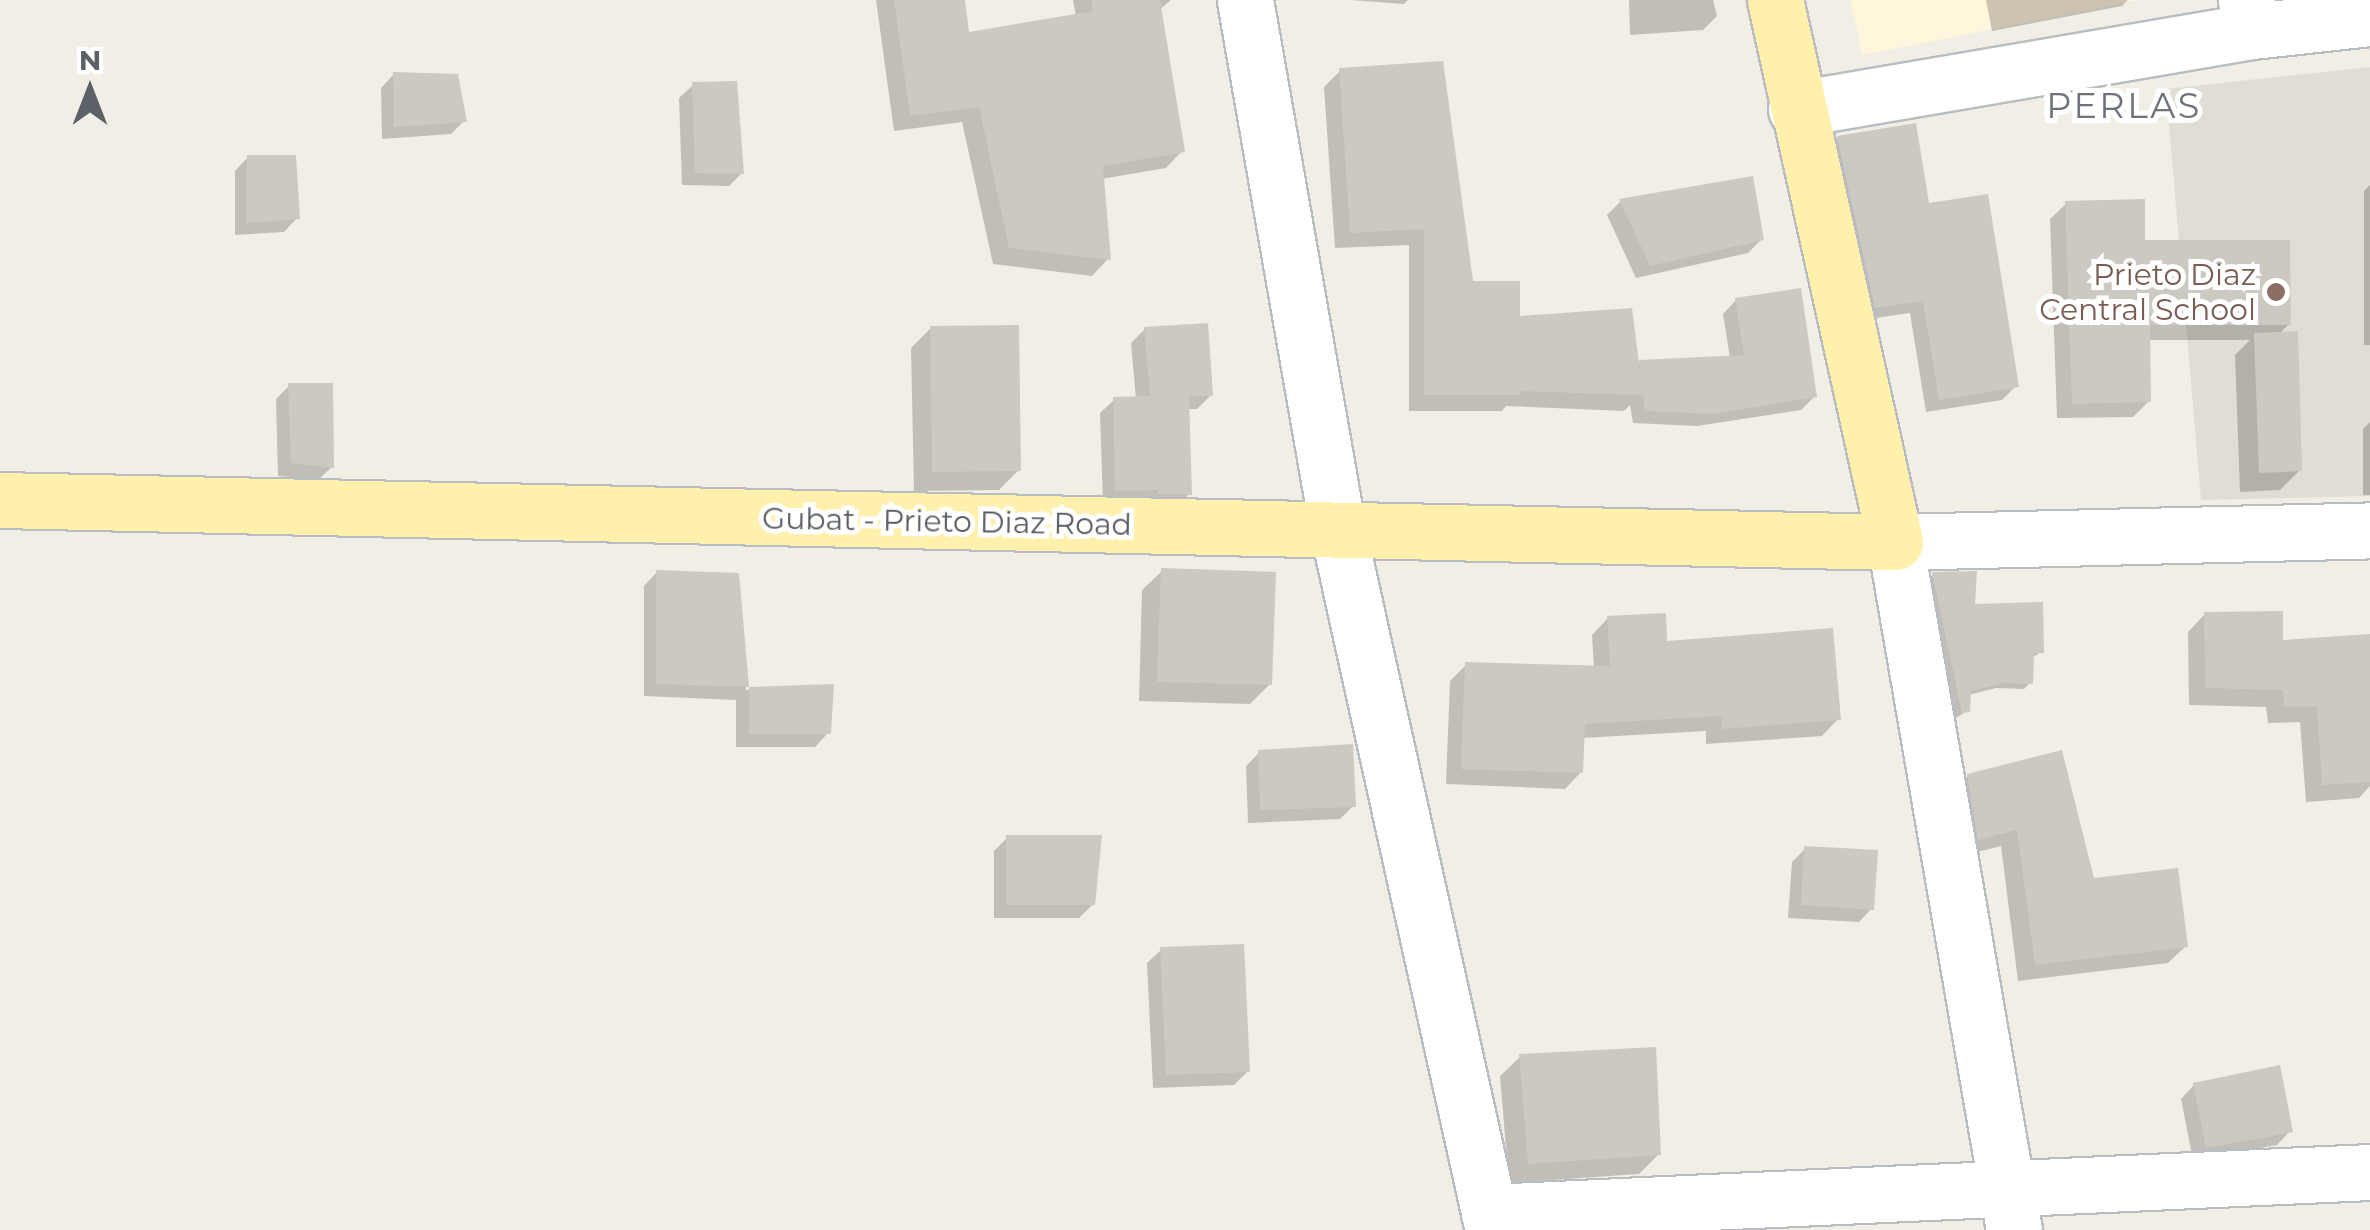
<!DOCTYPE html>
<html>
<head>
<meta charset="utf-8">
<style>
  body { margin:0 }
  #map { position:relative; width:2370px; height:1230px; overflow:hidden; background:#f1eee5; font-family:Montserrat,sans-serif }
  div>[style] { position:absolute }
  .commercial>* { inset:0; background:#fff6dc }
  .education>* { inset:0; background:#e0ddd4 }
  .shadow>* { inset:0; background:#0003 }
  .building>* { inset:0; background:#ccc8c2 }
  .roads { filter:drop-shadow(2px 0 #b9bdc2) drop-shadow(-2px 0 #b9bdc2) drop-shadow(0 2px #b9bdc2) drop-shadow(0 -2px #b9bdc2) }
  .minor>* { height:55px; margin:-27.5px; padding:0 27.5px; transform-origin:27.5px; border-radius:27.5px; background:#fff }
  .major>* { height:55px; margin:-27.5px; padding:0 27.5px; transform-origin:27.5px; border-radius:27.5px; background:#fff0ac }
  .dots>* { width:28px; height:28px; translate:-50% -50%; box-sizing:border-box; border:5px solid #fff; border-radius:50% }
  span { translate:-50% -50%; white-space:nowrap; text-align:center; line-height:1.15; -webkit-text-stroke:10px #fff; paint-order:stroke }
  .education-label { font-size:30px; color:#785e54 }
  .right { translate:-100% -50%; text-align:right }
  .street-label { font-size:30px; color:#5c6167 }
  .quarter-label { font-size:35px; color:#6d7379; letter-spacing:2.5px }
  .north { position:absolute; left:40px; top:40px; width:100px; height:100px; -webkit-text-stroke:8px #fff; paint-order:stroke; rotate:0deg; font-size:28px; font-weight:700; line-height:40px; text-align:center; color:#5c6167 }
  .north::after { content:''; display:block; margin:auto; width:35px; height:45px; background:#5c6167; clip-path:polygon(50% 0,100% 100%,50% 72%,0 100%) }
</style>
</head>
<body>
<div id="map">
  <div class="commercial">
    <div style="clip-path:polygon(1851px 0,2139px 0,1862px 55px)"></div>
  </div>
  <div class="education">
    <div style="clip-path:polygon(2370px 67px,2370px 496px,2201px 500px,2166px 89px)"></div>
  </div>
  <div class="shadow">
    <div style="clip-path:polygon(876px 0,962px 0,967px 35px,1076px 17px,1073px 0,1171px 0,1159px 10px,1182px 151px,1166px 168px,1101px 179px,1108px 259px,1092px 276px,993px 264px,962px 122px,894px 131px)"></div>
    <div style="clip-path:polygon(1350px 0,1408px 0,1404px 4px)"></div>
    <div style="clip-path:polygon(1629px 0,1713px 0,1717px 16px,1703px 30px,1630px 35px)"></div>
    <div style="clip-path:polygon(1986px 0,2128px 0,2122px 6px,1992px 31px)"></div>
    <div style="clip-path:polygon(1340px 71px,1471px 283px,1518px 319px,1637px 363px,1730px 358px,1723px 314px,1736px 300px,1815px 396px,1801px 410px,1697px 426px,1633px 423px,1630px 405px,1624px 411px,1506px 406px,1502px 411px,1409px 411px,1409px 245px,1335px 248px,1324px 87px)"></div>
    <div style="clip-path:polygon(394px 74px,464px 121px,451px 134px,382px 139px,381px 88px)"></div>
    <div style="clip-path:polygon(693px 85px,742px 173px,729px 186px,682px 185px,679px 98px)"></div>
    <div style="clip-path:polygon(1838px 138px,1927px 206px,2016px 386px,2002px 400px,1926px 412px,1910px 313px,1862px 320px,1825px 151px)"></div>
    <div style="clip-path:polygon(248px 157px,297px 218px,284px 232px,235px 235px,235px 171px)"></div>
    <div style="clip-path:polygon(1751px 179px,1761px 240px,1748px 253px,1636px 278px,1607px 215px,1620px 202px)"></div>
    <div style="clip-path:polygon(2370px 185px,2370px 345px,2364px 345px,2364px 191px)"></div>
    <div style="clip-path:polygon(2066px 204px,2289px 324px,2279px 334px,2300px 470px,2280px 490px,2240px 492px,2235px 355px,2250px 340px,2148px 340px,2149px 401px,2133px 417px,2057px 418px,2050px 219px)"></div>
    <div style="clip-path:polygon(931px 328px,1019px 470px,999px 490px,914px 491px,911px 348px)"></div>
    <div style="clip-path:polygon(1145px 329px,1211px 395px,1197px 409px,1187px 409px,1189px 494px,1176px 508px,1103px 503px,1100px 413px,1114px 400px,1136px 399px,1131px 343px)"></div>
    <div style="clip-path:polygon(289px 386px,332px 467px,318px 480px,278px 476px,276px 399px)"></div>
    <div style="clip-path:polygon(2370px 422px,2370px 495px,2363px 495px,2363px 429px)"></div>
    <div style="clip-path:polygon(1162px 571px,1270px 684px,1250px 704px,1139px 701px,1142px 590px)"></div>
    <div style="clip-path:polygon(657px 572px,736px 576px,746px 690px,832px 686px,828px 733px,815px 747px,736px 747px,736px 700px,644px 696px,644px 586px)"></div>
    <div style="clip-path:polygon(1933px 575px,2041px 652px,2031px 658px,2030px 683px,2024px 689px,1996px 688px,1968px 695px,1967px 711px,1956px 718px,1927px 581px)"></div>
    <div style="clip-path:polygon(2205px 614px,2281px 643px,2370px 637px,2370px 786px,2359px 798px,2306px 802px,2300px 722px,2268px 723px,2266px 707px,2189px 705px,2188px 632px)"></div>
    <div style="clip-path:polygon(1608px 618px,1665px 644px,1838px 719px,1822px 736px,1706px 744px,1706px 731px,1582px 738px,1581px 772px,1565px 789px,1446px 784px,1450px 681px,1466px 665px,1594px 668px,1592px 635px)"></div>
    <div style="clip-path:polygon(1259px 753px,1353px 806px,1340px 819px,1248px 823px,1246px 766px)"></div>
    <div style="clip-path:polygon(1968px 776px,2092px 881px,2186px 946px,2168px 963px,2018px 981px,2001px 846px,1962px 856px,1951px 793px)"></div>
    <div style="clip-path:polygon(1007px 838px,1093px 904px,1079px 918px,994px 918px,994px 851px)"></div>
    <div style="clip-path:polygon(1805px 849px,1872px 908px,1859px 922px,1788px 918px,1792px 862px)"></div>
    <div style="clip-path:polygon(1161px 950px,1248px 1071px,1234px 1085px,1153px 1088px,1147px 963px)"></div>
    <div style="clip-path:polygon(1520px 1057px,1659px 1154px,1639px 1174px,1509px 1183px,1500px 1076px)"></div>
    <div style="clip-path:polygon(2194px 1085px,2290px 1131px,2277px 1145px,2193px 1160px,2181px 1099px)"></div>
  </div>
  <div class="building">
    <div style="clip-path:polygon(894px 0,965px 0,969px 32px,1093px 11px,1091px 0,1160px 0,1185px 152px,1103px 166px,1111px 260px,1009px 248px,979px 107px,910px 116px)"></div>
    <div style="clip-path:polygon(1443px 61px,1473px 281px,1520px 281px,1520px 316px,1632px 308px,1643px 395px,1520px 391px,1520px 395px,1424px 395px,1424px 229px,1350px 233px,1339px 68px)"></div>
    <div style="clip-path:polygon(393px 72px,458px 74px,467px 122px,394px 127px)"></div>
    <div style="clip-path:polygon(737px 81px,744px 174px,695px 173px,692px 82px)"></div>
    <div style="clip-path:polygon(1916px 123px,1929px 203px,1988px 194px,2019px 387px,1939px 400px,1923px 301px,1875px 308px,1837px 136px)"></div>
    <div style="clip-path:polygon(247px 155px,296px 155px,300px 219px,246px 223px)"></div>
    <div style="clip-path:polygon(1753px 176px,1764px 240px,1650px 266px,1619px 199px)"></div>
    <div style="clip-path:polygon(2145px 199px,2145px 240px,2290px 240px,2291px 325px,2150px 325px,2151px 402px,2072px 404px,2065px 201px)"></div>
    <div style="clip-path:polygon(1801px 288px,1817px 397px,1712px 414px,1645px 411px,1639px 360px,1744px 355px,1735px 298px)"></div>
    <div style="clip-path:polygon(1208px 323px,1213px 396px,1189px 396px,1192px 495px,1158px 494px,1158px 490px,1115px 491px,1113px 397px,1150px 396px,1144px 327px)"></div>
    <div style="clip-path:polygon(1019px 325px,1021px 471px,932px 472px,930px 326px)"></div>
    <div style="clip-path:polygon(2298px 331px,2302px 471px,2259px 473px,2254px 333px)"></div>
    <div style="clip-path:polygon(288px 383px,333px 383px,334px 468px,291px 463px)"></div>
    <div style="clip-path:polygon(1161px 568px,1276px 572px,1272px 685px,1157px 682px)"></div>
    <div style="clip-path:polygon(656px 570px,739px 573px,749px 687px,656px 684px)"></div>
    <div style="clip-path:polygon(1977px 571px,1975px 604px,2043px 602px,2044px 653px,2034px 653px,2033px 684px,2004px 683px,1971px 691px,1970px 712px,1962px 713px,1932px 572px)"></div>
    <div style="clip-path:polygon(2283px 611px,2283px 640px,2370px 634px,2370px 782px,2322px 785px,2317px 706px,2284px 707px,2283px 690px,2205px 688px,2204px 612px)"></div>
    <div style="clip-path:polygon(1666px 613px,1667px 641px,1833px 628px,1841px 720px,1722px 729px,1721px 716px,1585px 724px,1583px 773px,1461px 769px,1465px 662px,1610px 666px,1607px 616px)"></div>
    <div style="clip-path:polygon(834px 684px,831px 734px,749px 734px,749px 687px)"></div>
    <div style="clip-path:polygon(1353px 744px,1356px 807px,1260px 810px,1258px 750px)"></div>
    <div style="clip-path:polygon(2062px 750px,2094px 878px,2178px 868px,2188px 947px,2035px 965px,2017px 830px,1978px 840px,1967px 774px)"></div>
    <div style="clip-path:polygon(1006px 835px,1102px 835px,1095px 905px,1006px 905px)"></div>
    <div style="clip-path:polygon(1804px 846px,1878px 850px,1874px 910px,1801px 905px)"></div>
    <div style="clip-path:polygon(1244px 944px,1250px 1072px,1166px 1075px,1160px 947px)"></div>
    <div style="clip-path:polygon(1656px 1047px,1661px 1155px,1528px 1164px,1519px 1054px)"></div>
    <div style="clip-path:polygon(2280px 1065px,2293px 1132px,2206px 1148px,2193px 1083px)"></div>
  </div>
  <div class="roads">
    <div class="minor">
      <div style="left:1245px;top:0;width:539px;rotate:80.07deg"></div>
      <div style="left:1338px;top:531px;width:716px;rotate:77.5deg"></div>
      <div style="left:2252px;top:31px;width:119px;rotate:-6.3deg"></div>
      <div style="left:1796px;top:109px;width:463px;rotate:-9.7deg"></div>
      <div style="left:2252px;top:31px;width:32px;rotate:-101deg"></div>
      <div style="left:1489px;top:1212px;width:882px;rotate:-2.6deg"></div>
      <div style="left:2014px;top:1230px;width:698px;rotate:-99.81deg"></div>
      <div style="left:1895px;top:542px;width:475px;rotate:-1.4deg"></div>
    </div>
    <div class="major">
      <div style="left:0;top:500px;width:1895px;rotate:1.27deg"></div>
      <div style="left:1895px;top:542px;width:555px;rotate:-102.48deg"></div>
    </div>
  </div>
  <div class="dots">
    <div style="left:2276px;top:292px;background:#8d6e63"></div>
  </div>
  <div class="education-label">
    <span class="right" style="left:2256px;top:292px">Prieto Diaz<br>Central School</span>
  </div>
  <div class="street-label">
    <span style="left:947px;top:522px;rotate:1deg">Gubat - Prieto Diaz Road</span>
  </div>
  <div class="quarter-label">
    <span style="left:2124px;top:106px">PERLAS</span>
  </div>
  <div class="north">N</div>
</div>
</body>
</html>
